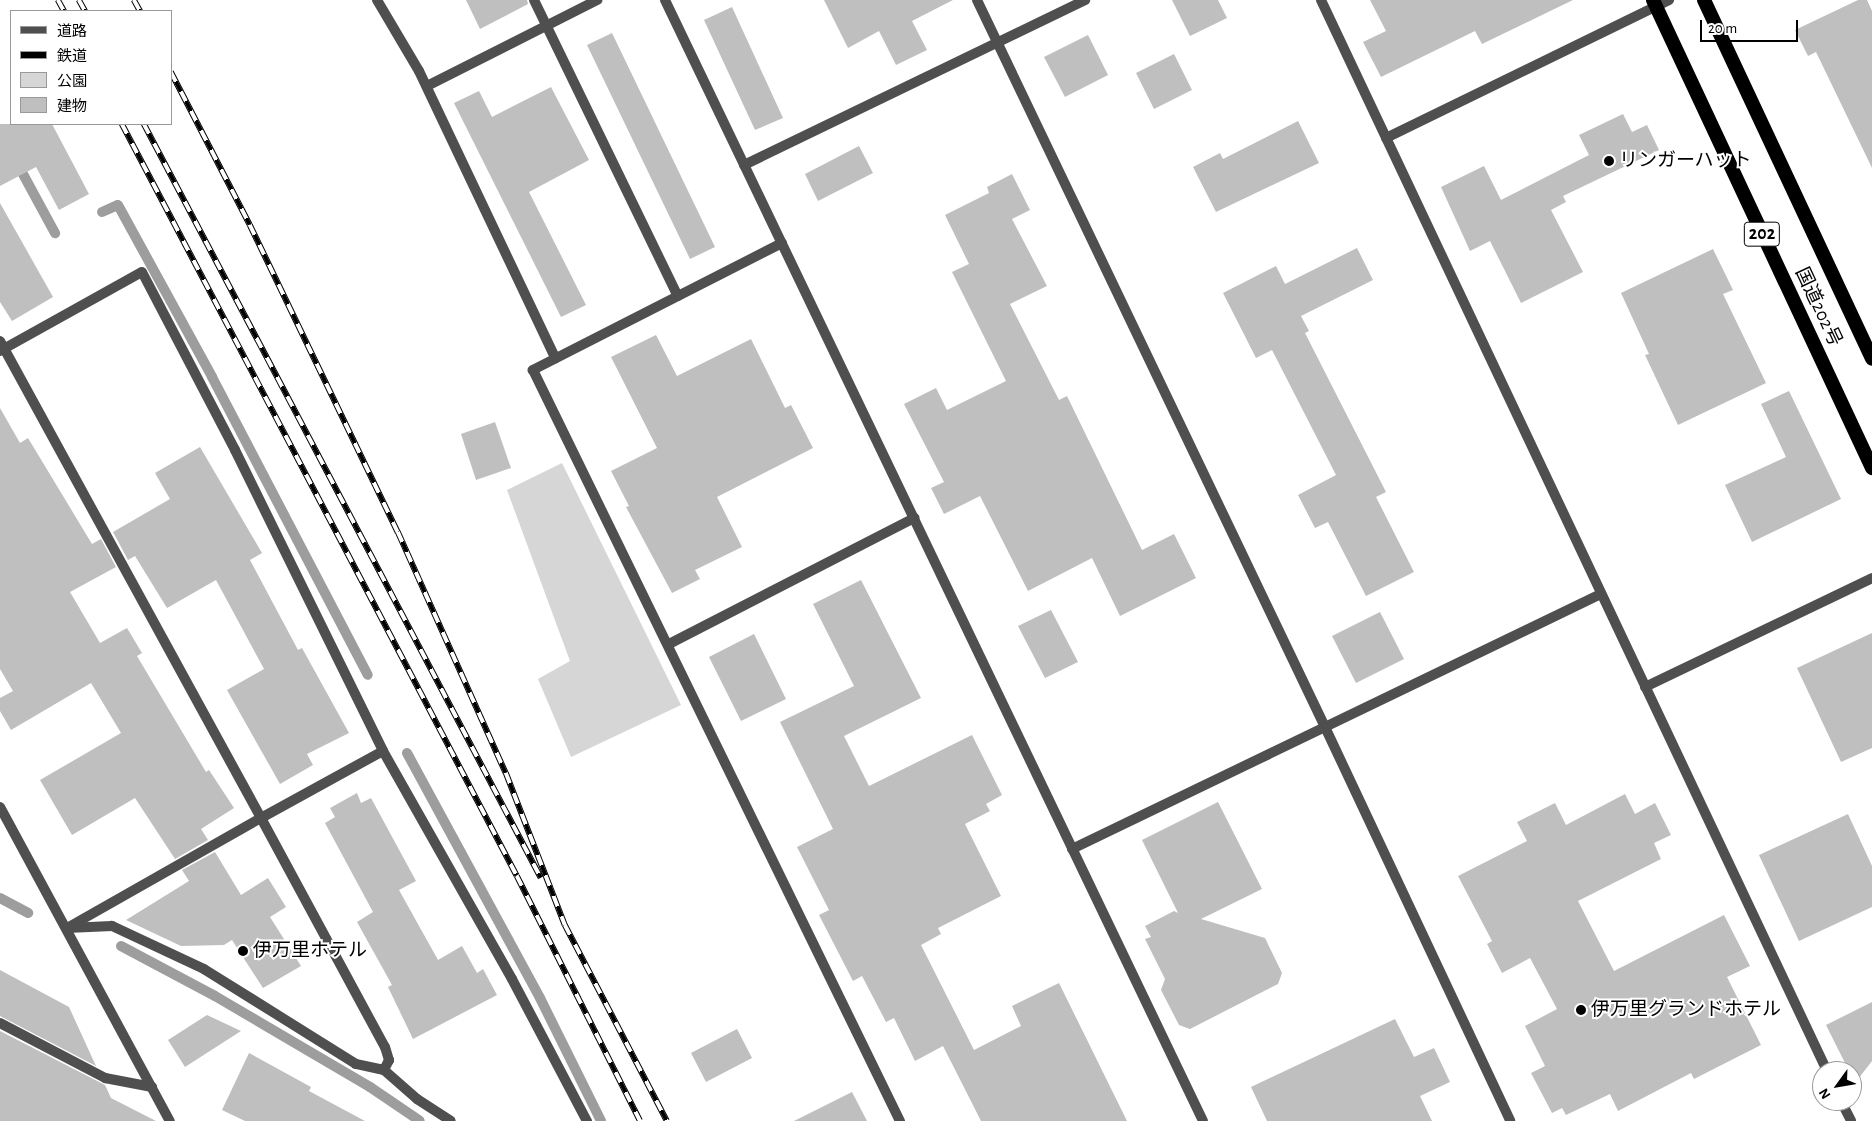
<!DOCTYPE html>
<html>
<head>
<meta charset="utf-8">
<style>
  body { margin:0 }
  #map { position:relative; width:1872px; height:1121px; overflow:hidden; background:#fff; font-family:"Alegreya Sans","Noto Sans JP",sans-serif }
  div>[style] { position:absolute }
  .green>* { inset:0; background:#d6d6d6 }
  .stream>* { height:10px; margin:-5px; padding:0 5px; transform-origin:5px; border-radius:5px; background:#9d9d9d }
  .building>* { inset:0; background:#bfbfbf }
  .service>* { height:10px; margin:-5px; padding:0 5px; transform-origin:5px; border-radius:5px; background:#4f4f4f }
  .minor>* { height:10px; margin:-5px; padding:0 5px; transform-origin:5px; border-radius:5px; background:#4f4f4f }
  .tertiary>* { height:10px; margin:-5px; padding:0 5px; transform-origin:5px; border-radius:5px; background:#4f4f4f }
  .trunk>* { height:14px; margin:-7px; padding:0 7px; transform-origin:7px; border-radius:7px; background:#000 }
  .rail>* { height:5.5px; margin-top:-2.75px; transform-origin:0; background:repeating-linear-gradient(90deg,#fff 0 11px,#000 0 22px); box-sizing:border-box; border-block:1px solid #000 }
  .dots>* { width:14px; height:14px; translate:-50% -50%; box-sizing:border-box; border:2px solid #fff; border-radius:50% }
  span { translate:-50% -50%; white-space:nowrap; text-align:center; line-height:1.15; -webkit-text-stroke:4px #fff; paint-order:stroke }
  .shield-label span { padding:1px 4px; background:#fff; border:1px solid; border-radius:4px; -webkit-text-stroke-width:0 }
  .shield-label { font-size:18px; color:#000; font-weight:700 }
  .poi-label { font-size:19px; color:#000 }
  .left { translate:0 -50%; text-align:left }
  .street-label { font-size:19px; color:#000 }
  .legend { position:absolute; left:10px; top:10px; width:162px; height:115px; box-sizing:border-box; background:#fff; border:1px solid #999; margin:0; padding:6px 9px; list-style:none; font-size:15px; color:#000 }
  .legend li { display:flex; align-items:center; gap:10px; height:25px }
  .legend b { width:25px; border:1px solid #999 }
  .north { position:absolute; left:1812px; top:1061px; width:50px; height:50px; box-sizing:border-box; background:#fff; border:1px solid #999; border-radius:50%; rotate:238deg; font-size:14px; font-weight:700; line-height:20px; text-align:center; color:#000 }
  .north::after { content:''; display:block; margin:auto; width:18px; height:22px; background:#000; clip-path:polygon(50% 0,100% 100%,50% 72%,0 100%) }
  .scale { position:absolute; left:1700px; top:20px; width:98px; height:22px; box-sizing:border-box; border:2px solid #000; border-top:0; padding-left:6px; font-size:15px; line-height:18px; white-space:nowrap; color:#000; -webkit-text-stroke:4px #fff; paint-order:stroke }
</style>
</head>
<body>
<div id="map">
  <div class="green">
    <div style="clip-path:polygon(562px 463px,681px 705px,571px 757px,538px 679px,570px 661px,507px 490px)"></div>
  </div>
  <div class="stream">
    <div style="left:17px;top:163px;width:80px;rotate:61.5deg"></div>
    <div style="left:102px;top:212px;width:17px;rotate:-24deg"></div>
    <div style="left:118px;top:205px;width:196px;rotate:61.3deg"></div>
    <div style="left:212px;top:377px;width:336px;rotate:62.4deg"></div>
    <div style="left:407px;top:753px;width:279px;rotate:61.5deg"></div>
    <div style="left:540px;top:998px;width:137px;rotate:63.6deg"></div>
    <div style="left:0;top:898px;width:32px;rotate:28deg"></div>
    <div style="left:121px;top:946px;width:106px;rotate:28deg"></div>
    <div style="left:215px;top:996px;width:180px;rotate:30.4deg"></div>
    <div style="left:370px;top:1087px;width:60px;rotate:34.2deg"></div>
  </div>
  <div class="building">
    <div style="clip-path:polygon(466px 0,527px 0,528px 4px,480px 29px)"></div>
    <div style="clip-path:polygon(824px 0,953px 0,912px 21px,927px 50px,896px 65px,879px 31px,848px 48px)"></div>
    <div style="clip-path:polygon(1172px 0,1218px 0,1227px 18px,1190px 36px)"></div>
    <div style="clip-path:polygon(1370px 0,1573px 0,1482px 44px,1475px 31px,1381px 77px,1363px 42px,1386px 31px)"></div>
    <div style="clip-path:polygon(1858px 0,1867px 0,1872px 11px,1872px 168px,1816px 52px,1808px 56px,1795px 30px)"></div>
    <div style="clip-path:polygon(732px 7px,783px 118px,755px 130px,704px 20px)"></div>
    <div style="clip-path:polygon(612px 33px,715px 247px,690px 259px,587px 45px)"></div>
    <div style="clip-path:polygon(1088px 35px,1108px 75px,1065px 97px,1044px 57px)"></div>
    <div style="clip-path:polygon(1174px 54px,1192px 90px,1154px 109px,1136px 73px)"></div>
    <div style="clip-path:polygon(551px 87px,589px 160px,529px 192px,586px 305px,561px 317px,454px 103px,479px 91px,492px 117px)"></div>
    <div style="clip-path:polygon(1623px 114px,1632px 132px,1647px 125px,1659px 150px,1563px 196px,1566px 202px,1551px 210px,1583px 272px,1521px 303px,1490px 241px,1470px 251px,1441px 187px,1484px 166px,1501px 200px,1589px 155px,1579px 135px)"></div>
    <div style="clip-path:polygon(1298px 121px,1319px 163px,1216px 212px,1193px 167px,1220px 153px,1223px 159px)"></div>
    <div style="clip-path:polygon(0 124px,52px 124px,89px 194px,59px 210px,36px 167px,0 186px)"></div>
    <div style="clip-path:polygon(859px 146px,873px 173px,818px 201px,805px 174px)"></div>
    <div style="clip-path:polygon(1012px 174px,1030px 210px,1012px 219px,1047px 286px,1010px 304px,1059px 400px,1067px 396px,1142px 550px,1174px 534px,1196px 578px,1120px 616px,1092px 558px,1028px 591px,980px 496px,944px 514px,931px 488px,944px 482px,904px 404px,936px 388px,947px 410px,1006px 381px,952px 272px,969px 264px,945px 215px,989px 193px,987px 187px)"></div>
    <div style="clip-path:polygon(0 203px,53px 297px,12px 321px,0 302px)"></div>
    <div style="clip-path:polygon(1357px 248px,1373px 280px,1301px 316px,1309px 331px,1305px 333px,1386px 492px,1376px 497px,1414px 572px,1366px 596px,1328px 522px,1315px 528px,1298px 495px,1336px 475px,1272px 350px,1256px 358px,1223px 293px,1276px 266px,1285px 284px)"></div>
    <div style="clip-path:polygon(1713px 249px,1733px 290px,1723px 294px,1766px 383px,1678px 425px,1645px 355px,1649px 354px,1621px 293px)"></div>
    <div style="clip-path:polygon(656px 335px,677px 376px,751px 339px,785px 408px,791px 405px,813px 448px,717px 497px,742px 547px,695px 570px,700px 579px,672px 593px,626px 507px,629px 506px,611px 471px,657px 448px,611px 357px)"></div>
    <div style="clip-path:polygon(1789px 391px,1841px 499px,1752px 542px,1725px 485px,1786px 457px,1761px 404px)"></div>
    <div style="clip-path:polygon(0 408px,20px 443px,28px 438px,92px 544px,101px 539px,116px 567px,70px 592px,100px 643px,127px 628px,142px 653px,137px 656px,206px 772px,209px 770px,234px 808px,201px 829px,208px 840px,175px 859px,135px 798px,72px 835px,40px 780px,121px 733px,91px 683px,11px 730px,0 711px,0 698px,13px 691px,0 669px)"></div>
    <div style="clip-path:polygon(495px 422px,511px 468px,476px 480px,461px 434px)"></div>
    <div style="clip-path:polygon(200px 447px,262px 553px,250px 560px,298px 650px,302px 648px,349px 733px,307px 754px,313px 765px,280px 784px,227px 690px,264px 669px,216px 580px,167px 608px,135px 556px,128px 560px,113px 532px,170px 499px,155px 473px)"></div>
    <div style="clip-path:polygon(861px 580px,921px 698px,844px 736px,869px 786px,972px 735px,1002px 795px,986px 804px,990px 811px,965px 824px,1001px 896px,938px 928px,941px 934px,921px 945px,974px 1050px,1021px 1026px,1012px 1006px,1059px 983px,1127px 1121px,981px 1121px,943px 1046px,915px 1061px,894px 1018px,886px 1022px,862px 976px,853px 981px,819px 915px,829px 910px,797px 847px,833px 829px,780px 722px,854px 686px,813px 604px)"></div>
    <div style="clip-path:polygon(1051px 610px,1078px 662px,1045px 678px,1018px 626px)"></div>
    <div style="clip-path:polygon(1380px 612px,1404px 659px,1356px 683px,1332px 636px)"></div>
    <div style="clip-path:polygon(1872px 633px,1872px 748px,1841px 762px,1797px 668px)"></div>
    <div style="clip-path:polygon(754px 634px,786px 699px,741px 721px,709px 657px)"></div>
    <div style="clip-path:polygon(357px 793px,361px 803px,371px 798px,416px 881px,399px 890px,438px 960px,462px 946px,477px 973px,483px 969px,497px 995px,413px 1039px,388px 987px,392px 985px,357px 922px,373px 912px,325px 823px,335px 817px,330px 808px)"></div>
    <div style="clip-path:polygon(1625px 794px,1635px 814px,1655px 803px,1671px 835px,1654px 843px,1661px 859px,1578px 901px,1614px 971px,1724px 915px,1750px 966px,1727px 977px,1761px 1045px,1694px 1079px,1691px 1073px,1618px 1111px,1610px 1094px,1566px 1115px,1562px 1108px,1552px 1113px,1531px 1073px,1545px 1066px,1525px 1026px,1557px 1009px,1530px 958px,1502px 973px,1487px 944px,1492px 941px,1458px 876px,1527px 841px,1517px 822px,1555px 803px,1566px 825px)"></div>
    <div style="clip-path:polygon(1218px 802px,1262px 889px,1201px 919px,1265px 938px,1282px 973px,1278px 984px,1190px 1029px,1179px 1025px,1161px 990px,1165px 979px,1145px 939px,1151px 937px,1145px 926px,1174px 911px,1178px 913px,1142px 840px)"></div>
    <div style="clip-path:polygon(1848px 814px,1872px 866px,1872px 907px,1799px 941px,1759px 855px)"></div>
    <div style="clip-path:polygon(215px 852px,241px 895px,268px 878px,286px 907px,270px 917px,301px 966px,263px 988px,232px 940px,224px 945px,181px 946px,126px 920px,189px 881px,182px 870px)"></div>
    <div style="clip-path:polygon(0 970px,69px 1007px,96px 1066px,0 1016px)"></div>
    <div style="clip-path:polygon(1872px 1002px,1872px 1061px,1855px 1083px,1826px 1025px)"></div>
    <div style="clip-path:polygon(207px 1015px,241px 1031px,185px 1067px,168px 1040px)"></div>
    <div style="clip-path:polygon(1395px 1019px,1414px 1057px,1434px 1048px,1450px 1082px,1420px 1096px,1432px 1121px,1267px 1121px,1251px 1087px)"></div>
    <div style="clip-path:polygon(737px 1029px,752px 1058px,706px 1082px,691px 1053px)"></div>
    <div style="clip-path:polygon(0 1031px,105px 1085px,111px 1098px,156px 1121px,0 1121px)"></div>
    <div style="clip-path:polygon(249px 1053px,311px 1087px,309px 1091px,365px 1121px,245px 1121px,222px 1110px)"></div>
    <div style="clip-path:polygon(852px 1092px,867px 1121px,794px 1121px)"></div>
  </div>
  <div class="service">
    <div style="left:377px;top:0;width:82px;rotate:59.4deg"></div>
    <div style="left:419px;top:71px;width:318px;rotate:64.6deg"></div>
    <div style="left:534px;top:0;width:329px;rotate:64.1deg"></div>
    <div style="left:427px;top:86px;width:191px;rotate:-26.8deg"></div>
  </div>
  <div class="minor">
    <div style="left:665px;top:0;width:1243px;rotate:64.36deg"></div>
    <div style="left:1321px;top:0;width:1185px;rotate:64.71deg"></div>
    <div style="left:1386px;top:138px;width:315px;rotate:-26deg"></div>
    <div style="left:744px;top:165px;width:379px;rotate:-25.8deg"></div>
    <div style="left:782px;top:243px;width:280px;rotate:153deg"></div>
    <div style="left:533px;top:370px;width:836px;rotate:63.96deg"></div>
    <div style="left:0;top:341px;width:544px;rotate:61.31deg"></div>
    <div style="left:261px;top:818px;width:139px;rotate:-28.8deg"></div>
    <div style="left:0;top:351px;width:162px;rotate:-29.1deg"></div>
    <div style="left:142px;top:272px;width:201px;rotate:62.4deg"></div>
    <div style="left:235px;top:450px;width:335px;rotate:63.8deg"></div>
    <div style="left:383px;top:751px;width:262px;rotate:60.5deg"></div>
    <div style="left:512px;top:979px;width:161px;rotate:62.2deg"></div>
    <div style="left:669px;top:644px;width:276px;rotate:-27.2deg"></div>
    <div style="left:1645px;top:687px;width:252px;rotate:-25.6deg"></div>
    <div style="left:1325px;top:727px;width:435px;rotate:64.8deg"></div>
    <div style="left:261px;top:818px;width:260px;rotate:61.6deg"></div>
    <div style="left:385px;top:1047px;width:14px;rotate:73deg"></div>
    <div style="left:389px;top:1060px;width:11px;rotate:117deg"></div>
    <div style="left:384px;top:1070px;width:29px;rotate:-168deg"></div>
    <div style="left:356px;top:1064px;width:179px;rotate:-148deg"></div>
    <div style="left:204px;top:969px;width:102px;rotate:-154.9deg"></div>
    <div style="left:112px;top:926px;width:45px;rotate:177.5deg"></div>
    <div style="left:67px;top:928px;width:223px;rotate:-29.6deg"></div>
    <div style="left:1072px;top:849px;width:587px;rotate:-25.74deg"></div>
    <div style="left:0;top:1023px;width:119px;rotate:27.6deg"></div>
    <div style="left:105px;top:1078px;width:48px;rotate:10.8deg"></div>
    <div style="left:384px;top:1070px;width:44px;rotate:41.3deg"></div>
    <div style="left:417px;top:1099px;width:40px;rotate:32.9deg"></div>
    <div style="left:1841px;top:1101px;width:22px;rotate:63deg"></div>
  </div>
  <div class="tertiary">
    <div style="left:977px;top:0;width:806px;rotate:64.42deg"></div>
    <div style="left:0;top:807px;width:357px;rotate:61.6deg"></div>
  </div>
  <div class="trunk">
    <div style="left:1653px;top:0;width:517px;rotate:64.92deg"></div>
    <div style="left:1704px;top:0;width:396px;rotate:64.9deg"></div>
  </div>
  <div class="rail">
    <div style="left:58px;top:0;width:13px;rotate:61deg"></div>
    <div style="left:79px;top:0;width:13px;rotate:61deg"></div>
    <div style="left:134px;top:0;width:13px;rotate:61deg"></div>
    <div style="left:171px;top:72px;width:172px;rotate:62.7deg"></div>
    <div style="left:250px;top:225px;width:341px;rotate:64.3deg"></div>
    <div style="left:398px;top:532px;width:264px;rotate:65.9deg"></div>
    <div style="left:506px;top:773px;width:163px;rotate:68.8deg"></div>
    <div style="left:565px;top:925px;width:221px;rotate:62.5deg"></div>
    <div style="left:122px;top:124px;width:849px;rotate:62.29deg"></div>
    <div style="left:517px;top:876px;width:274px;rotate:63.3deg"></div>
    <div style="left:144px;top:124px;width:852px;rotate:62.23deg"></div>
  </div>
  <div class="dots">
    <div style="left:1609px;top:161px;background:#000"></div>
    <div style="left:243px;top:951px;background:#000"></div>
    <div style="left:1581px;top:1010px;background:#000"></div>
  </div>
  <div class="shield-label">
    <span style="left:1762px;top:234px">202</span>
  </div>
  <div class="poi-label">
    <span class="left" style="left:1619px;top:161px">リンガーハット</span>
    <span class="left" style="left:253px;top:951px">伊万里ホテル</span>
    <span class="left" style="left:1591px;top:1010px">伊万里グランドホテル</span>
  </div>
  <div class="street-label">
    <span style="left:1818px;top:307px;rotate:65deg">国道202号</span>
  </div>
  <ul class="legend">
  <li><b style="height:6px;background:#4f4f4f"></b>道路</li>
  <li><b style="height:6px;background:#000"></b>鉄道</li>
  <li><b style="height:14px;background:#d6d6d6"></b>公園</li>
  <li><b style="height:14px;background:#bfbfbf"></b>建物</li>
  </ul>
  <div class="north">N</div>
  <div class="scale">20 m</div>
</div>
</body>
</html>
